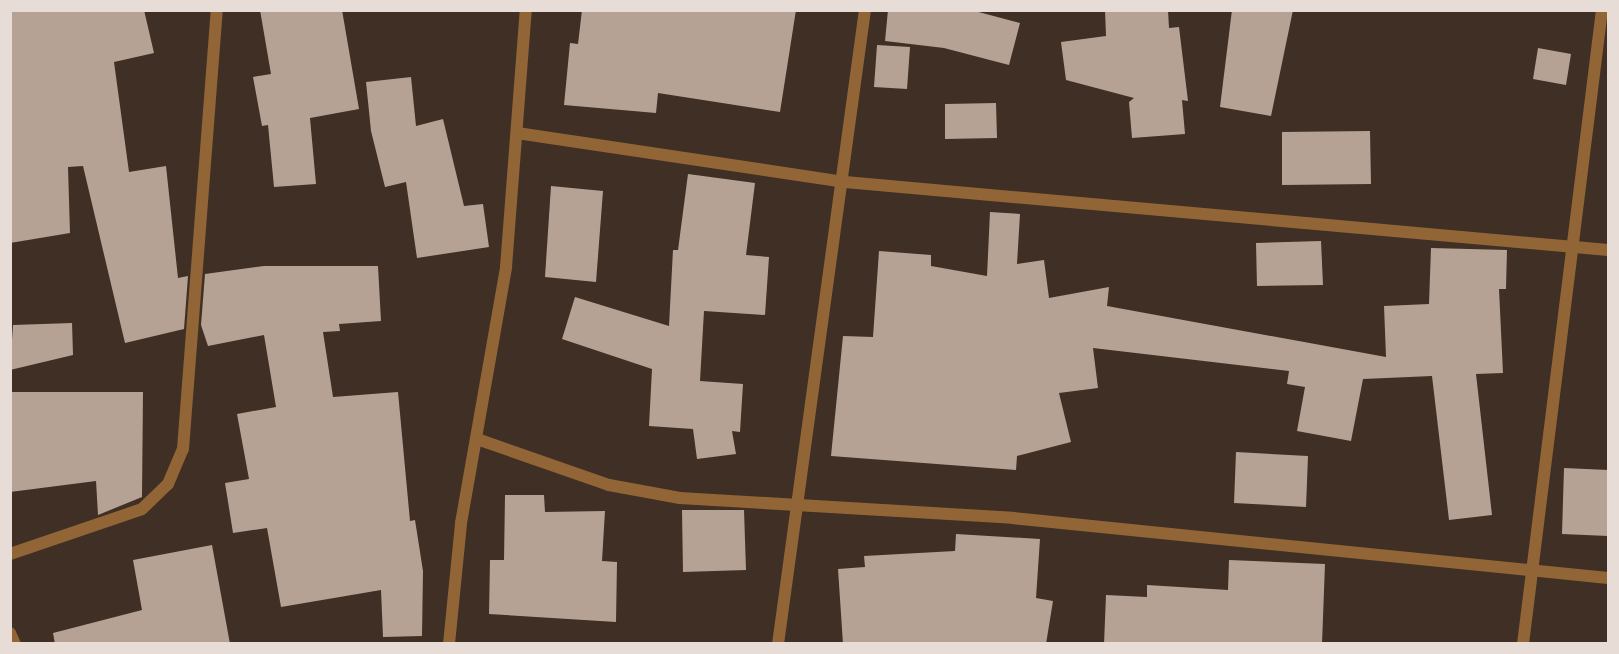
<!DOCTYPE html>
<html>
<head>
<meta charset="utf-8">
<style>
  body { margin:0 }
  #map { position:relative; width:1619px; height:654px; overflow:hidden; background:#402f25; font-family:"Public Sans",sans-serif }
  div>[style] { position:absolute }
  .building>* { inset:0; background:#b6a295 }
  .street>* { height:12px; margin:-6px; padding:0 6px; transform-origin:6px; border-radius:6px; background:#916536 }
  span { translate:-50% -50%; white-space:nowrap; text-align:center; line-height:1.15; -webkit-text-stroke:6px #211915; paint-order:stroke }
  .frame { position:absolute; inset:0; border:12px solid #e8ddd6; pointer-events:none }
</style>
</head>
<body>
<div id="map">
  <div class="building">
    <div style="clip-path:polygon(10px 10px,144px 10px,154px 53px,114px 62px,129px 172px,166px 166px,178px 278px,188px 276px,184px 329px,125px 343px,83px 166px,68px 167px,70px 233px,10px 243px)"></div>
    <div style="clip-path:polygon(260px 10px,342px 10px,359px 109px,310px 118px,316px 184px,274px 187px,268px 125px,262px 126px,253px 77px,271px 74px)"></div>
    <div style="clip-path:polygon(582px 10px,796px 10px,780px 112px,658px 93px,656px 113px,564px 105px,570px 43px,578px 44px)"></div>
    <div style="clip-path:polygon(888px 10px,971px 10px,1020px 23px,1009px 65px,944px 48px,885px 41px)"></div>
    <div style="clip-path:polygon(1105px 10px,1168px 10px,1169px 28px,1179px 27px,1188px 101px,1182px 100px,1185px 134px,1132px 138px,1129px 102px,1134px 98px,1066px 80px,1061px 42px,1106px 36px)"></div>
    <div style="clip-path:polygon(1232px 10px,1293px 10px,1271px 116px,1220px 107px)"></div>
    <div style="clip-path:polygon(877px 45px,910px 47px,907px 89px,874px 87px)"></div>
    <div style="clip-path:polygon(1538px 48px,1571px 54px,1566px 85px,1533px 79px)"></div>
    <div style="clip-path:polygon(411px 77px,416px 126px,443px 119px,464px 206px,483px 204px,489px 247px,417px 258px,406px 182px,385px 187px,371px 131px,366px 82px)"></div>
    <div style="clip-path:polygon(996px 103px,997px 138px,945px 139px,945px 104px)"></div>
    <div style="clip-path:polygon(1370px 131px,1371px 184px,1282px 185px,1282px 132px)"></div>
    <div style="clip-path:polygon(688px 174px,755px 183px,746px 255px,769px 257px,765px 315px,704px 311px,700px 381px,743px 384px,740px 432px,732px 431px,736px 454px,697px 459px,693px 429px,649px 426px,652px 369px,562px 339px,575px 297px,669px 326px,673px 250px,678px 250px)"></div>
    <div style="clip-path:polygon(551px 186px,603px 191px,596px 282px,545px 277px)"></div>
    <div style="clip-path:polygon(990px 212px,1020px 214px,1017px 264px,1044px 260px,1049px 298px,1109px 287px,1107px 306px,1386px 357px,1384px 306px,1429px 304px,1431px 248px,1507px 250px,1506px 289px,1499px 289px,1503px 373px,1476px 374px,1492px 515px,1449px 520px,1432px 376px,1363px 379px,1351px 441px,1297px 431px,1305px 387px,1287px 384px,1289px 371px,1093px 348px,1098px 388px,1059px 393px,1071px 442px,1017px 456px,1016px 470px,831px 456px,843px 336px,873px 337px,879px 251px,931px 255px,931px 266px,987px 276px)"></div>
    <div style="clip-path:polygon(1321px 241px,1323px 285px,1257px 286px,1256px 243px)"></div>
    <div style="clip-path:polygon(264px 266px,378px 266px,381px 321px,339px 324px,340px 331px,323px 332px,333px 397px,398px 392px,410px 521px,415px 520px,423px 571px,422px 636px,383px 637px,381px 590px,281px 607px,267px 528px,233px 533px,225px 483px,249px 479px,237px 414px,276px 407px,264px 335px,208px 346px,201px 325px,205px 274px)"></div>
    <div style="clip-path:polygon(72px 323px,73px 355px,10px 370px,13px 325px)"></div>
    <div style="clip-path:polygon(10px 392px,143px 392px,142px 497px,98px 515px,96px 481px,10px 492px)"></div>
    <div style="clip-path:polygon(1236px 452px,1308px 456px,1306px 507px,1234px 503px)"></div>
    <div style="clip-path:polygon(1564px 468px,1608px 470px,1608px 536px,1562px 534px)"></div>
    <div style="clip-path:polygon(505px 495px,544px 495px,545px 512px,605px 511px,602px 561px,617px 562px,616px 622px,489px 614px,490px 560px,504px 560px)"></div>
    <div style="clip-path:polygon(682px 510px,744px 510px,746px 570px,683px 572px)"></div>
    <div style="clip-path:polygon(956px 534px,1040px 539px,1036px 598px,1053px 601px,1046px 644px,843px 644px,838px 569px,865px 567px,864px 556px,955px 551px)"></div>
    <div style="clip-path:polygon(212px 545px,230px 644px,55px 644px,53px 633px,142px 610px,133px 560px)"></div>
    <div style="clip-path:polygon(1229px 560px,1325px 564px,1322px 644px,1104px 644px,1106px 595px,1147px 597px,1147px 585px,1228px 590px)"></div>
  </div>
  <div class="street">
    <div style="left:517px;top:133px;width:332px;rotate:8.5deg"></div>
    <div style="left:845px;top:182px;width:766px;rotate:5.09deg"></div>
    <div style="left:477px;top:439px;width:140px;rotate:19.2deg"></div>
    <div style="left:609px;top:485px;width:72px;rotate:10.4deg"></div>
    <div style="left:680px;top:498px;width:333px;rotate:3.4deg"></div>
    <div style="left:1012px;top:518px;width:599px;rotate:5.75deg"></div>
    <div style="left:10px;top:554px;width:139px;rotate:-18.8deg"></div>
    <div style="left:142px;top:509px;width:36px;rotate:-44deg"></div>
    <div style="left:168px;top:484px;width:38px;rotate:-67deg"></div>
    <div style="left:183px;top:449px;width:440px;rotate:-85.6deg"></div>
    <div style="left:10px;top:633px;width:12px;rotate:66deg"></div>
    <div style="left:449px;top:644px;width:122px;rotate:-84.3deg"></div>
    <div style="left:461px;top:523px;width:260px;rotate:-80deg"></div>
    <div style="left:506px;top:267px;width:258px;rotate:-85.6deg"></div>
    <div style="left:778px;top:644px;width:640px;rotate:-82.19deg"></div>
    <div style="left:1523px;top:644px;width:639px;rotate:-82.9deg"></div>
  </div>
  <div class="frame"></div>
</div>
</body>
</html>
